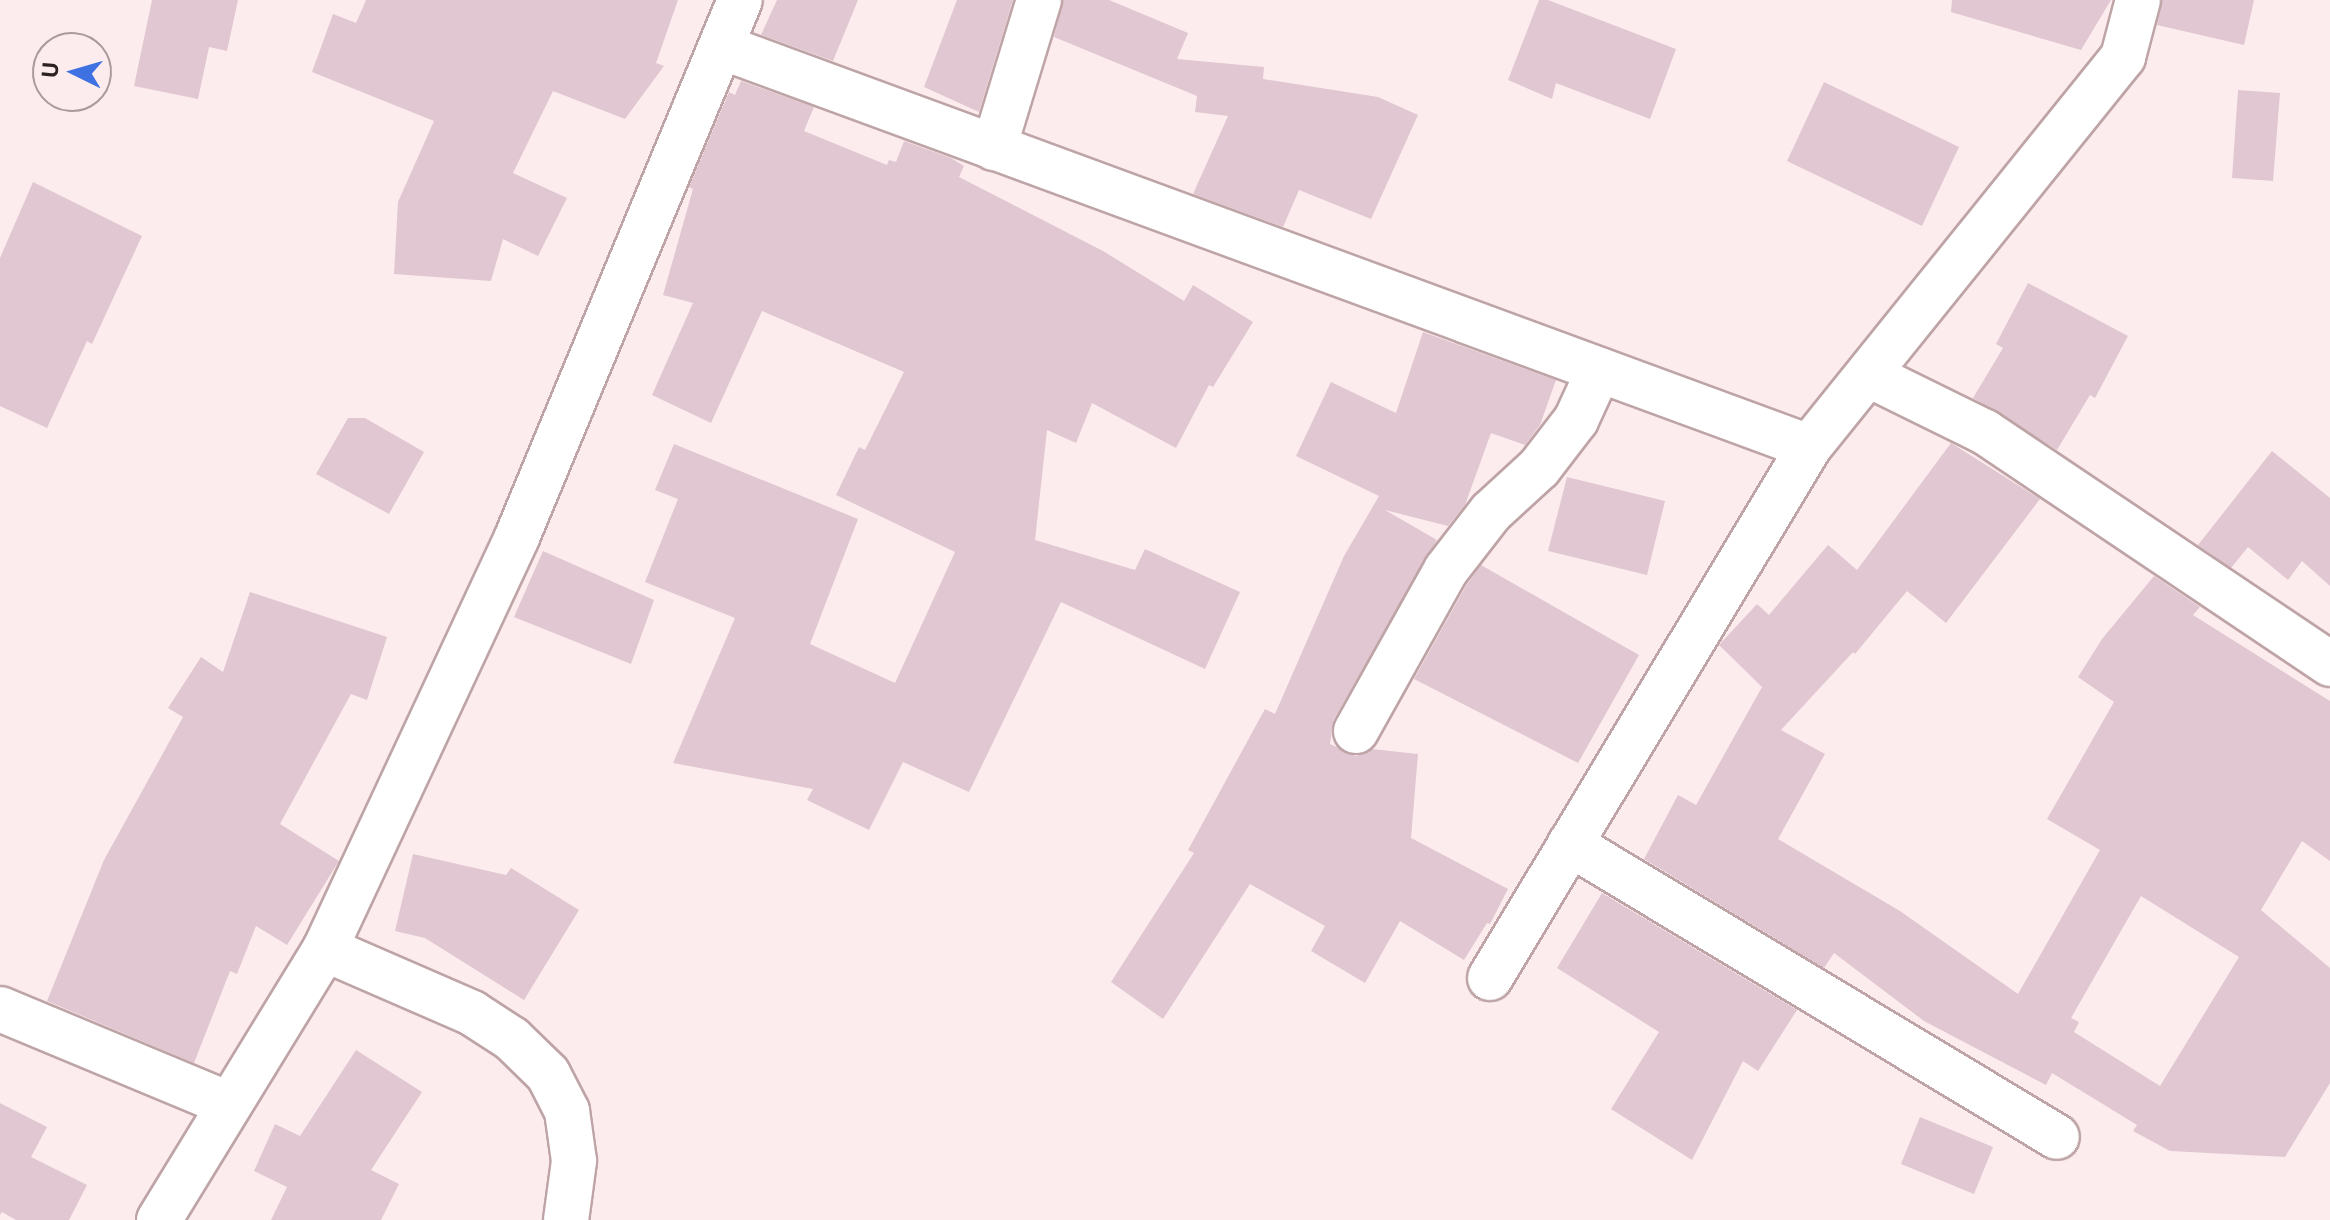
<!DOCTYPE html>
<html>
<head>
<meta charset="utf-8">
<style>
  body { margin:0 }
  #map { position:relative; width:2330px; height:1220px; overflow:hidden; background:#fdeced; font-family:"Public Sans",sans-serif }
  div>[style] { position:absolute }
  .building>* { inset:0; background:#e0c7d2 }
  .roads { filter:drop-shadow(2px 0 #bea4a6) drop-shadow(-2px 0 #bea4a6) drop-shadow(0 2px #bea4a6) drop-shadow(0 -2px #bea4a6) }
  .street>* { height:44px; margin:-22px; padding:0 22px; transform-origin:22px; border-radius:22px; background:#fff }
  .secondary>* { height:44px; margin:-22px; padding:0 22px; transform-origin:22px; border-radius:22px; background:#fff }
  span { translate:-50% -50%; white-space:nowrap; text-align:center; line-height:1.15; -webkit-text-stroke:6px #fdeced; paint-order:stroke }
  .north { position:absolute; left:32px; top:32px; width:80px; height:80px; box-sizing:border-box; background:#fdeced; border:2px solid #a99b9c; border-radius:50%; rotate:275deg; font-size:22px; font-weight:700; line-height:32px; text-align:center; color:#2c2223 }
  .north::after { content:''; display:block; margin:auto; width:28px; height:36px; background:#3e71e2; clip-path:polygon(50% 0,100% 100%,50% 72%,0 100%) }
</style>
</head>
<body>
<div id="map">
  <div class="building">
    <div style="clip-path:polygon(152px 0,238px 0,227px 51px,209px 47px,198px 99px,134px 86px)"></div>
    <div style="clip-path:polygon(366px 0,678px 0,656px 63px,664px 66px,625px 119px,553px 91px,513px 173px,567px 198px,538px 256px,503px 239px,491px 281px,394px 274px,398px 202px,434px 121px,312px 72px,333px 14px,356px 23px)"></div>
    <div style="clip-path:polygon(777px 0,858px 0,833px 61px,761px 35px)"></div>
    <div style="clip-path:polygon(957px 0,1013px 0,979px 112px,924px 87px)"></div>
    <div style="clip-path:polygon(1063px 0,1109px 0,1188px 33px,1177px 59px,1264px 67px,1263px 79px,1378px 97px,1418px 115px,1371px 219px,1299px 190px,1283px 227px,1193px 194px,1228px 116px,1195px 112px,1197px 96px,1054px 37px)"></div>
    <div style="clip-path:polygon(1539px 0,1548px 0,1676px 49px,1650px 119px,1556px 83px,1552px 99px,1508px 80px)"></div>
    <div style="clip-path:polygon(1952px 0,2111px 0,2081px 50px,1951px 12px)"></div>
    <div style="clip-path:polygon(2162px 0,2254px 0,2244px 45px,2157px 25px)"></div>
    <div style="clip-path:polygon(741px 81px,814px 107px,804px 131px,887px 165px,889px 160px,896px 162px,904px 141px,951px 158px,964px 166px,959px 177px,1103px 251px,1184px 301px,1193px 285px,1253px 322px,1213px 387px,1209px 385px,1176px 448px,1092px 403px,1076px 443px,1047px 430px,1035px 540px,1135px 570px,1145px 549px,1240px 592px,1205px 669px,1061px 602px,969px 792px,903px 762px,869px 830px,807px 800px,813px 789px,673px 763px,735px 618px,645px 582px,678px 499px,655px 490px,674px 444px,858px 519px,810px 644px,895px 683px,955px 552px,836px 495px,859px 447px,865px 450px,904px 372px,762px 311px,711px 423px,652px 395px,693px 303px,663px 295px,693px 189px,689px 187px,729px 92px,735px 95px)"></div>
    <div style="clip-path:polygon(1824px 82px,1959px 147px,1922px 226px,1787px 161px)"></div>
    <div style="clip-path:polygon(2238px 90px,2280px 93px,2273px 181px,2232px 178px)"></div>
    <div style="clip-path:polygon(33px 182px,142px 236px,92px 344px,87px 341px,47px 428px,0 406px,0 258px)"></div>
    <div style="clip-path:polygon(2028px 283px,2128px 336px,2095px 398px,2090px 395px,2057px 450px,1973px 398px,2003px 348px,1996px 344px)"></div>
    <div style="clip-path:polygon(1423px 332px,1556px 380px,1540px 425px,1525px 445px,1491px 433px,1465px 505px,1448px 526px,1385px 510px,1437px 540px,1334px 719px,1330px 744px,1356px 756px,1372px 749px,1418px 754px,1411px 838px,1508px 889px,1490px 924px,1487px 923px,1464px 960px,1400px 921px,1365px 983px,1311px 951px,1325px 926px,1250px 884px,1163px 1019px,1111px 982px,1194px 853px,1188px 850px,1265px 709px,1275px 714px,1344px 556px,1379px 496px,1296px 456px,1331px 382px,1396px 413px)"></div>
    <div style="clip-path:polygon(348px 418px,365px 418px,424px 452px,389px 514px,316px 474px)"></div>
    <div style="clip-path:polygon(evenodd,1951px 443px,2040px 499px,1946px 623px,1907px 591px,1855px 654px,1853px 652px,1781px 730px,1825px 754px,1778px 839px,1900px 911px,2018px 994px,2100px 850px,2047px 819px,2114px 702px,2078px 677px,2102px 639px,2154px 576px,2200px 607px,2193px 615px,2330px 701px,2330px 861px,2302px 841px,2261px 910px,2330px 968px,2330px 1083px,2285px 1157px,2170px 1151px,2133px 1131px,2137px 1125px,2052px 1073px,2046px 1085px,1924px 1021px,1834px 953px,1824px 968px,1644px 859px,1678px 795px,1696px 805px,1762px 687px,1719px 645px,1757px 604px,1769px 615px,1828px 545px,1857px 570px,1951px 443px,2141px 896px,2239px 957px,2160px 1086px,2074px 1032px,2079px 1022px,2071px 1018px,2141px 896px)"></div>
    <div style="clip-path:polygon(2272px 451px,2330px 498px,2330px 586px,2302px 561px,2288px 580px,2248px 547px,2231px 568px,2198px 545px)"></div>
    <div style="clip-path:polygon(1567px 477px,1665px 501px,1647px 575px,1548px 551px)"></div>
    <div style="clip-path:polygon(543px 551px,654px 600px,631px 664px,514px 617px)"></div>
    <div style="clip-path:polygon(1481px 565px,1639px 655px,1578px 763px,1414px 679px,1467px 584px)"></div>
    <div style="clip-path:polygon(250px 592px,387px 637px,367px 700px,351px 694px,280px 824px,339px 861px,287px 945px,256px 926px,237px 974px,230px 971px,194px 1063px,47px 1001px,104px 860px,183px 717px,168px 708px,201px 657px,223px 672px)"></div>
    <div style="clip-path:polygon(413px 854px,506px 875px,511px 868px,579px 910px,524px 1000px,425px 938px,395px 931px)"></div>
    <div style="clip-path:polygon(1602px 893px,1797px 1010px,1758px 1071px,1743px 1061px,1692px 1160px,1611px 1109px,1659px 1032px,1557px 968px)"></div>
    <div style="clip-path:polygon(356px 1050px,422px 1092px,371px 1170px,399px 1184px,381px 1220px,271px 1220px,287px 1187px,254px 1171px,275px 1124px,300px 1136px)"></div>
    <div style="clip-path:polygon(0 1103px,47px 1127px,31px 1157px,87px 1185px,69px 1220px,16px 1220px,2px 1212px,0 1215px)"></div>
    <div style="clip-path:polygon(1920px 1117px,1993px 1147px,1974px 1194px,1901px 1164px)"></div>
  </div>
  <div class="roads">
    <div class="street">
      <div style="left:722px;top:47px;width:1158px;rotate:20.2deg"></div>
      <div style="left:1809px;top:447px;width:501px;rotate:-51.16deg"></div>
      <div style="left:2123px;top:57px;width:59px;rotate:-75.3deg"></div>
      <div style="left:994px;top:148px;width:155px;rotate:-73.1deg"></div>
      <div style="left:1869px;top:375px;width:129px;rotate:26.2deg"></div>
      <div style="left:1985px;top:432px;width:416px;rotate:33.9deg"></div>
      <div style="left:1356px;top:731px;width:184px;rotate:-60.8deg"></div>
      <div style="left:1446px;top:570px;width:73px;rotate:-52.2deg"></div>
      <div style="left:1491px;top:512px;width:65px;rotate:-42.5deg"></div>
      <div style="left:1539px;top:468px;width:61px;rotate:-52.4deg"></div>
      <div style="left:1576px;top:420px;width:55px;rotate:-65.3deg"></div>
      <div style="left:1570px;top:844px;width:568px;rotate:31.03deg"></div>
      <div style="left:1490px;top:978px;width:619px;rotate:-59deg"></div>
      <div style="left:0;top:1009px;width:247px;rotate:22.6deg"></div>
    </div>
    <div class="secondary">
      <div style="left:325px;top:949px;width:160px;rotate:23.5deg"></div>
      <div style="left:472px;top:1013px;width:48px;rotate:33deg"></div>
      <div style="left:512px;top:1039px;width:50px;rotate:44.2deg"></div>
      <div style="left:548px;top:1074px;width:42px;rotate:62.8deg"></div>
      <div style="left:567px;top:1111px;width:50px;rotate:82deg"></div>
      <div style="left:574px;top:1161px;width:60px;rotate:97.7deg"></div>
      <div style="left:159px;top:1220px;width:318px;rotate:-58.5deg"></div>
      <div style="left:325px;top:949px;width:455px;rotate:-65deg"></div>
      <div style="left:517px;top:537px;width:581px;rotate:-67.45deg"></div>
    </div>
  </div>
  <div class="north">U</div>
</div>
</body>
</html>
